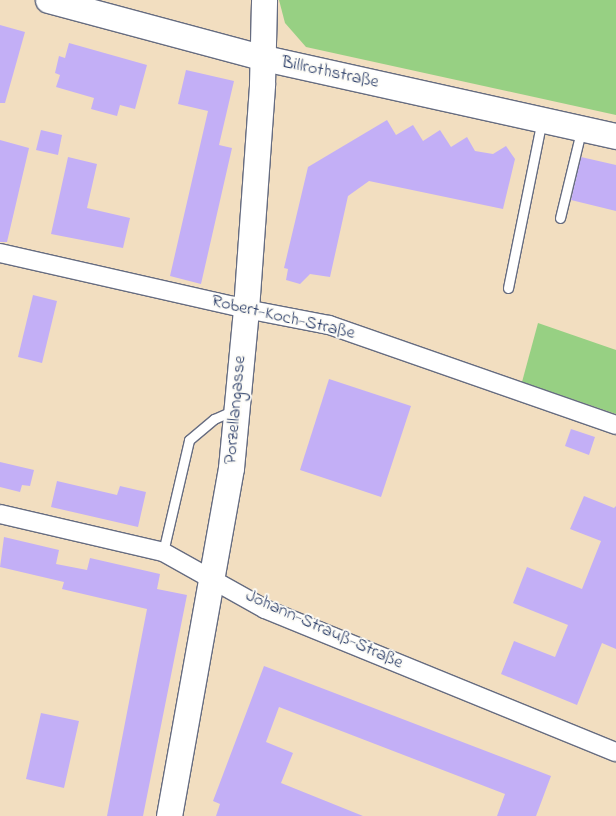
<!DOCTYPE html>
<html>
<head>
<meta charset="utf-8">
<style>
  body { margin:0 }
  #map { position:relative; width:616px; height:816px; overflow:hidden; background:#f2dec0; font-family:"Indie Flower",sans-serif }
  div>[style] { position:absolute }
  .green>* { inset:0; background:#97d083 }
  .building>* { inset:0; background:#c3aff6 }
  .roads { filter:drop-shadow(1px 0 #666c80) drop-shadow(-1px 0 #666c80) drop-shadow(0 1px #666c80) drop-shadow(0 -1px #666c80) }
  .lane>* { height:9px; margin:-4.5px; padding:0 4.5px; transform-origin:4.5px; border-radius:4.5px; background:#fff }
  .street>* { height:18px; margin:-9px; padding:0 9px; transform-origin:9px; border-radius:9px; background:#fff }
  .secondary>* { height:25px; margin:-12.5px; padding:0 12.5px; transform-origin:12.5px; border-radius:12.5px; background:#fff }
  span { translate:-50% -50%; white-space:nowrap; text-align:center; line-height:1.15; -webkit-text-stroke:4px #fdfcf7; paint-order:stroke }
  .street-label { font-size:18px; color:#1b2f5e }
</style>
</head>
<body>
<div id="map">
  <div class="green">
    <div style="clip-path:polygon(279px 0,616px 0,616px 115px,306px 47px,285px 23px)"></div>
    <div style="clip-path:polygon(538px 323px,616px 350px,616px 414px,522px 382px)"></div>
  </div>
  <div class="building">
    <div style="clip-path:polygon(0 25px,25px 32px,5px 103px,0 103px)"></div>
    <div style="clip-path:polygon(69px 43px,147px 65px,135px 109px,120px 105px,117px 116px,91px 109px,94px 98px,56px 87px,60px 75px,55px 73px,59px 56px,65px 58px)"></div>
    <div style="clip-path:polygon(186px 70px,234px 81px,219px 145px,232px 148px,201px 284px,170px 276px,208px 111px,178px 104px)"></div>
    <div style="clip-path:polygon(387px 120px,396px 135px,413px 125px,423px 141px,440px 130px,451px 147px,467px 137px,475px 151px,493px 154px,506px 146px,515px 159px,503px 209px,369px 181px,348px 196px,330px 277px,310px 274px,300px 284px,286px 280px,288px 269px,284px 268px,308px 167px)"></div>
    <div style="clip-path:polygon(41px 130px,62px 135px,58px 155px,36px 150px)"></div>
    <div style="clip-path:polygon(0 140px,29px 148px,7px 242px,0 242px)"></div>
    <div style="clip-path:polygon(68px 157px,97px 164px,87px 208px,130px 218px,123px 248px,51px 234px)"></div>
    <div style="clip-path:polygon(581px 157px,616px 165px,616px 211px,571px 200px)"></div>
    <div style="clip-path:polygon(33px 295px,57px 301px,42px 363px,18px 357px)"></div>
    <div style="clip-path:polygon(329px 379px,411px 406px,381px 497px,300px 470px)"></div>
    <div style="clip-path:polygon(571px 429px,595px 437px,589px 455px,565px 446px)"></div>
    <div style="clip-path:polygon(0 462px,34px 470px,30px 486px,22px 485px,20px 492px,0 487px)"></div>
    <div style="clip-path:polygon(57px 481px,117px 495px,120px 486px,146px 492px,138px 527px,51px 507px)"></div>
    <div style="clip-path:polygon(584px 496px,614px 508px,616px 506px,616px 649px,602px 643px,577px 705px,501px 674px,514px 641px,555px 657px,568px 625px,513px 603px,527px 567px,582px 589px,601px 541px,570px 529px)"></div>
    <div style="clip-path:polygon(4px 537px,59px 550px,56px 564px,87px 570px,90px 558px,160px 574px,157px 589px,187px 595px,143px 816px,107px 816px,147px 609px,62px 589px,64px 582px,0 567px)"></div>
    <div style="clip-path:polygon(264px 666px,551px 776px,536px 816px,497px 816px,505px 794px,279px 707px,266px 742px,293px 753px,281px 783px,363px 816px,216px 816px,220px 804px,213px 801px)"></div>
    <div style="clip-path:polygon(41px 713px,79px 721px,64px 788px,26px 779px)"></div>
  </div>
  <div class="roads">
    <div class="lane">
      <div style="left:560px;top:218px;width:89px;rotate:-76.4deg"></div>
      <div style="left:508px;top:288px;width:171px;rotate:-78.6deg"></div>
      <div style="left:163px;top:552px;width:115px;rotate:-76.9deg"></div>
      <div style="left:189px;top:440px;width:33px;rotate:-40deg"></div>
      <div style="left:214px;top:419px;width:22px;rotate:-24deg"></div>
    </div>
    <div class="street">
      <div style="left:0;top:253px;width:252px;rotate:12.8deg"></div>
      <div style="left:246px;top:309px;width:85px;rotate:10.9deg"></div>
      <div style="left:329px;top:325px;width:304px;rotate:19.2deg"></div>
      <div style="left:0;top:514px;width:167px;rotate:13.1deg"></div>
      <div style="left:163px;top:552px;width:117px;rotate:29.2deg"></div>
      <div style="left:265px;top:609px;width:379px;rotate:22.2deg"></div>
    </div>
    <div class="secondary">
      <div style="left:48px;top:0;width:224px;rotate:15deg"></div>
      <div style="left:264px;top:58px;width:361px;rotate:12.5deg"></div>
      <div style="left:169px;top:816px;width:353px;rotate:-79.9deg"></div>
      <div style="left:231px;top:468px;width:160px;rotate:-84.6deg"></div>
      <div style="left:246px;top:309px;width:226px;rotate:-85.9deg"></div>
      <div style="left:262px;top:84px;width:84px;rotate:-88.6deg"></div>
    </div>
  </div>
  <div class="street-label">
    <span style="left:330px;top:73px;rotate:12deg">Billrothstraße</span>
    <span style="left:283px;top:318px;rotate:13deg">Robert-Koch-Straße</span>
    <span style="left:236px;top:410px;rotate:-85deg">Porzellangasse</span>
    <span style="left:324px;top:630px;rotate:24deg">Johann-Strauß-Straße</span>
  </div>
</div>
</body>
</html>
